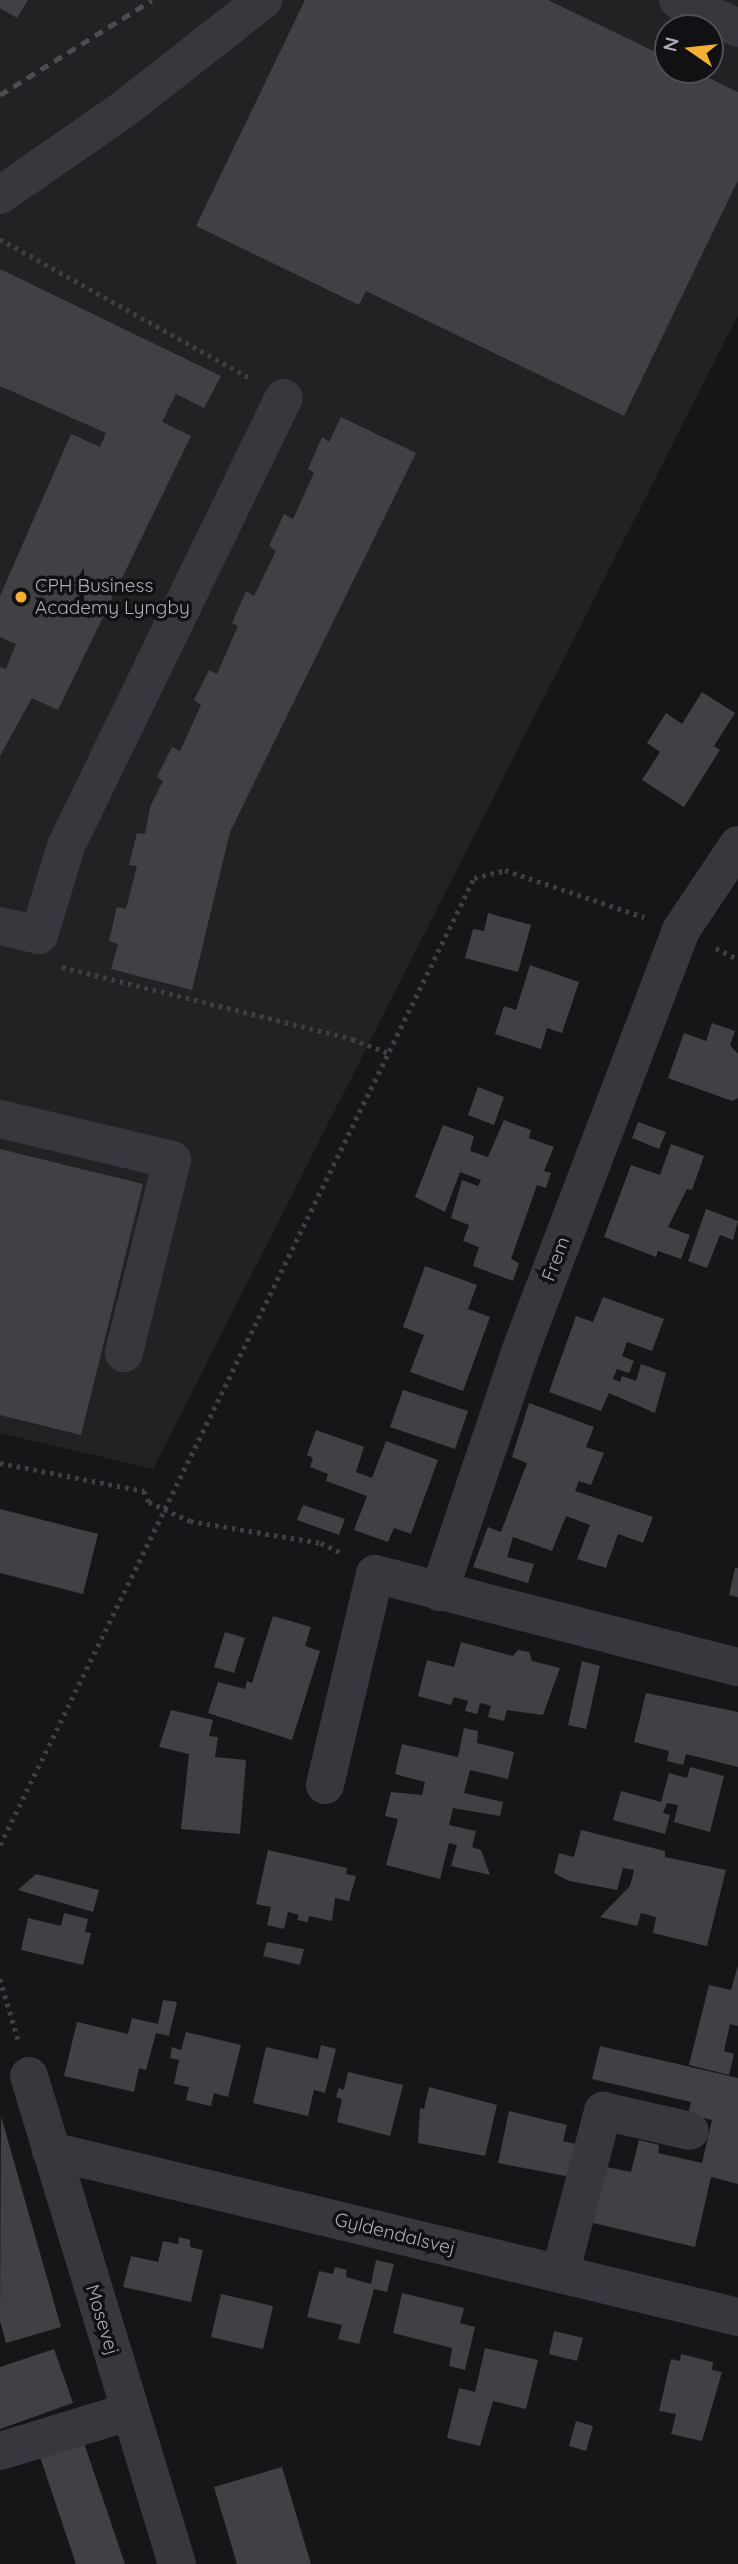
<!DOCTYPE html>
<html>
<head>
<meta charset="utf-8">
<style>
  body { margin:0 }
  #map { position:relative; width:738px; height:2564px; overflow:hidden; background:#161618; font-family:Quicksand,sans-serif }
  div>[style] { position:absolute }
  .built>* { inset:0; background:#222225 }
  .building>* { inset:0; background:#404145 }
  .path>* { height:4.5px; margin-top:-2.25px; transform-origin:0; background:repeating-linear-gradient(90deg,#3d3f44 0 3.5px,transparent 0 8.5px) }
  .minor>* { height:38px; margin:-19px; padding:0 19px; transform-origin:19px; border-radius:19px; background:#37383d }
  .rail>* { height:5px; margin-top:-2.5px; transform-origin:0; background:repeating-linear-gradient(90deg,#4a4c52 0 9px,transparent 0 16px) }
  .dots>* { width:19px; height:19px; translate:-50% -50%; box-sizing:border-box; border:4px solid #111113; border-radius:50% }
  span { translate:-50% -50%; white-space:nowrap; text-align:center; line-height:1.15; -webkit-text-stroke:7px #111113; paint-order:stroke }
  .poi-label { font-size:19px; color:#a8adb8 }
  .left { translate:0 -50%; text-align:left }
  .street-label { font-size:19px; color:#a8adb8 }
  .north { position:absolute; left:654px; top:14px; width:70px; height:70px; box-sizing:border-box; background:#111113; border:2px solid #4d4f55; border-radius:50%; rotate:284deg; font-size:19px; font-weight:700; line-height:28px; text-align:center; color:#a8adb8 }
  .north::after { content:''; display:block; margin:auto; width:24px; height:32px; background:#f2b134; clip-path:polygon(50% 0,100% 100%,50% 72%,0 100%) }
</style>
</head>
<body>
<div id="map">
  <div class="built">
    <div style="clip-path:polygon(evenodd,0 0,738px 0,738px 315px,153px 1469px,0 1433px,0 0,668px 28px,710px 28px,710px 70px,668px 70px,668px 28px)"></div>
  </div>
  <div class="building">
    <div style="clip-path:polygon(0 0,28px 0,17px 18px,0 8px)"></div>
    <div style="clip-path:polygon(305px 0,548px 0,668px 58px,668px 70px,692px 70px,738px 92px,738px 180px,624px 416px,366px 291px,359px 305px,196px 226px)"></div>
    <div style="clip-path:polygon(0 269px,221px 376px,204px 408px,176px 394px,162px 422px,191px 436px,58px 710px,32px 698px,0 756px,0 667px,6px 669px,16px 644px,0 637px,0 596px,71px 434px,100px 447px,106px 433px,0 386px)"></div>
    <div style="clip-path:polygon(341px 417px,416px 453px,230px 832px,192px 990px,111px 969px,118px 944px,109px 941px,117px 907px,126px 909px,137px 866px,129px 865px,137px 833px,145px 834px,150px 807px,163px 781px,157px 777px,172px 747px,180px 751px,201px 705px,194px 700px,209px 670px,217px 674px,238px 626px,232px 623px,246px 591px,254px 596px,276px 551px,269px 546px,284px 514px,293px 519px,314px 473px,308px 469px,322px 437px,329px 442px)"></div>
    <div style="clip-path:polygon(702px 692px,735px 713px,714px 746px,720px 750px,684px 807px,642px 780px,660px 752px,647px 743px,666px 713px,682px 724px)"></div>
    <div style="clip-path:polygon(488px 913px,531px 925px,518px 972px,465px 958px,473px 929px,484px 931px)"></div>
    <div style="clip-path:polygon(530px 965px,579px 982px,562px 1033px,547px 1028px,541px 1049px,495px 1034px,504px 1006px,516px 1010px)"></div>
    <div style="clip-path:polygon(712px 1023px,735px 1031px,730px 1045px,738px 1054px,738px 1098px,732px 1101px,668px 1078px,684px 1033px,706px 1041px)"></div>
    <div style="clip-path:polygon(478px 1087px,504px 1097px,494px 1125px,468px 1115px)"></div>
    <div style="clip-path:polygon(504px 1120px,531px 1130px,529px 1138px,554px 1147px,544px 1171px,551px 1173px,546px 1188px,537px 1185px,511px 1259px,519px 1263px,513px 1281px,473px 1266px,479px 1247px,463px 1241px,469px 1225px,451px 1218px,462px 1180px,478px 1186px,481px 1180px,460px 1172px,445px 1212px,415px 1197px,443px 1125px,474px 1136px,470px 1151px,488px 1157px)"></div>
    <div style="clip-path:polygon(638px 1122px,666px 1132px,659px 1149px,632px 1138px)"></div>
    <div style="clip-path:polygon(671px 1144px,704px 1156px,692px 1190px,687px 1189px,668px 1227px,690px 1235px,681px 1259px,658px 1251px,656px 1257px,604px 1237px,631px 1165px,660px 1175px)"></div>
    <div style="clip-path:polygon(0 1149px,143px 1184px,81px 1435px,0 1415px)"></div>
    <div style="clip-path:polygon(706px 1209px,738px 1221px,733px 1240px,720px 1235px,707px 1268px,688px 1261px)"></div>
    <div style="clip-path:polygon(425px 1266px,477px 1285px,468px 1309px,490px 1317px,463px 1391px,410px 1372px,424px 1335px,403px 1327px)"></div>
    <div style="clip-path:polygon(603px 1297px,664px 1319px,652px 1351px,627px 1342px,622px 1356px,634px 1361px,629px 1373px,617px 1369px,613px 1379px,620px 1382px,622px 1376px,636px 1381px,641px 1364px,666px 1373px,655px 1413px,609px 1393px,601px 1411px,549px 1392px,576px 1316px,593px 1322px)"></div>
    <div style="clip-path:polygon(403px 1390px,468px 1411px,455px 1449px,390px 1427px)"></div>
    <div style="clip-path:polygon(529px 1403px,594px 1427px,586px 1447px,604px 1453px,591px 1485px,579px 1481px,575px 1491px,653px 1517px,643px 1543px,618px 1534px,606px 1568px,577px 1559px,590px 1525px,566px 1516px,552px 1551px,513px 1537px,507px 1557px,534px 1564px,528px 1583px,473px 1567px,488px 1527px,501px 1532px,527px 1463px,512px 1457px)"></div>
    <div style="clip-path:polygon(316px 1430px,364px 1447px,356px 1472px,372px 1478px,386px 1441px,438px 1460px,411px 1534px,394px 1528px,388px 1542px,354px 1530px,367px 1496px,326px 1481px,328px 1474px,310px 1467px,313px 1458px,307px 1455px)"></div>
    <div style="clip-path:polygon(303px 1505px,345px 1519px,339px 1535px,297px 1520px)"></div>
    <div style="clip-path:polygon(0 1509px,98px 1534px,83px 1594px,0 1573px)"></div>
    <div style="clip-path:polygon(735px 1568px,738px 1568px,738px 1597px,729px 1595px)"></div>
    <div style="clip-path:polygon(273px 1616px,311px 1627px,305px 1646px,320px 1651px,292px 1740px,208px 1713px,218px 1682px,245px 1689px,247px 1681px,252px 1683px)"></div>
    <div style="clip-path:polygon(225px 1632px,245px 1638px,234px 1673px,214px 1667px)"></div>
    <div style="clip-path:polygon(461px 1642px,513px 1656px,518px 1650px,529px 1652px,532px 1661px,560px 1668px,543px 1715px,507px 1710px,504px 1721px,488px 1717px,491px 1706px,485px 1704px,480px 1703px,477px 1714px,465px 1711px,468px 1701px,454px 1697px,451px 1705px,418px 1696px,427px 1660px,454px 1667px)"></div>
    <div style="clip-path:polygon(582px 1661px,600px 1666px,586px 1729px,568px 1725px)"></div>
    <div style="clip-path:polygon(646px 1693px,738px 1712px,738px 1767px,686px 1754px,683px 1765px,667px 1761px,669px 1751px,634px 1742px)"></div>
    <div style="clip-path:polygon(171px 1710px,213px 1720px,209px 1736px,218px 1737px,215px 1757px,246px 1760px,240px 1834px,181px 1829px,189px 1754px,159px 1747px)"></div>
    <div style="clip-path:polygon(464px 1728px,478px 1731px,477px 1743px,514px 1752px,508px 1779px,470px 1770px,464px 1793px,503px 1802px,500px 1816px,453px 1808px,449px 1825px,476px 1831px,472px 1847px,481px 1850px,490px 1875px,451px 1866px,457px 1845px,449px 1843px,440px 1879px,386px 1865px,398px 1819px,385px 1816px,391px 1792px,422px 1795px,425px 1782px,395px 1774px,402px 1744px,458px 1757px)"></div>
    <div style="clip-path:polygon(690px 1767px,724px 1776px,710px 1832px,674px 1822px,678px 1805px,667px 1803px,663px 1813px,670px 1815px,665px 1834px,613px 1820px,621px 1791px,661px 1802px,669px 1773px,687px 1778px)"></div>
    <div style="clip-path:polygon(581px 1830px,665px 1851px,665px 1857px,726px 1870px,707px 1946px,653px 1933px,656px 1917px,641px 1913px,637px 1926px,600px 1917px,630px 1886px,634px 1870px,623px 1868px,617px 1890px,569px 1881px,554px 1873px,559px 1853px,574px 1857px)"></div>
    <div style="clip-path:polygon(268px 1850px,347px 1868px,346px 1874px,356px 1876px,349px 1901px,335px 1898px,332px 1921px,309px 1916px,308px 1922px,297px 1920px,299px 1915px,288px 1912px,284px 1929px,267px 1925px,271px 1907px,256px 1904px)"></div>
    <div style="clip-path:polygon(36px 1874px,99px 1890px,93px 1912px,18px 1890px)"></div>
    <div style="clip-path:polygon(64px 1913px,88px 1919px,85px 1932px,91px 1933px,83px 1965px,21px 1950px,28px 1918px,61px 1926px)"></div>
    <div style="clip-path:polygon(267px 1942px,304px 1949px,300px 1965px,263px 1956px)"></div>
    <div style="clip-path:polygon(738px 1965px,738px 2026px,730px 2024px,724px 2051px,734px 2054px,729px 2075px,689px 2065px,709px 1985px,731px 1990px)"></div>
    <div style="clip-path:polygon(163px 2000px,177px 2002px,169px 2036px,156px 2033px,146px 2070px,139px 2068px,134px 2092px,64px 2076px,77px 2022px,128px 2034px,132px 2018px,158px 2024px)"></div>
    <div style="clip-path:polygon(186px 2032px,241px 2045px,228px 2097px,214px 2093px,211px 2106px,186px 2100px,189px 2087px,174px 2084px,179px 2060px,170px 2058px,172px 2047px,181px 2050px)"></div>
    <div style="clip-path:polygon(321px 2045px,336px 2049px,325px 2093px,314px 2090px,308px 2116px,253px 2103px,266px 2047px,318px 2059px)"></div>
    <div style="clip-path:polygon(600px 2046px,738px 2078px,738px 2184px,711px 2177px,695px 2247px,589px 2222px,602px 2166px,631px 2172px,639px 2140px,659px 2145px,658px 2153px,702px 2163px,712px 2120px,688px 2114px,691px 2102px,592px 2079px)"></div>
    <div style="clip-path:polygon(348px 2072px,403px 2085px,390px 2136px,337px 2122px,342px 2099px,336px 2097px,339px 2088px,344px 2090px)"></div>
    <div style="clip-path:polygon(429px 2087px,497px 2105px,485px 2156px,418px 2143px,420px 2108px,424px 2109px)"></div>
    <div style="clip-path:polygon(509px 2111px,567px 2125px,563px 2141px,584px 2146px,576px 2178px,498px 2163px)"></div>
    <div style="clip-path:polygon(1px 2116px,61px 2327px,6px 2343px,0 2321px)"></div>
    <div style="clip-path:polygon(179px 2237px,190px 2240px,190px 2247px,203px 2250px,191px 2302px,123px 2287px,131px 2256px,158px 2262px,163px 2241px,178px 2244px)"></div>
    <div style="clip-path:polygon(376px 2260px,394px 2264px,387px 2292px,374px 2289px,359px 2344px,338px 2339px,342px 2325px,307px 2317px,319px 2271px,333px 2274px,335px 2267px,347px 2270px,346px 2277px,371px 2284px)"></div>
    <div style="clip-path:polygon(402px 2293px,464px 2308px,460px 2323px,475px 2327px,465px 2370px,449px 2366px,452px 2348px,393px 2333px)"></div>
    <div style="clip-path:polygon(221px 2294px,273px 2306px,263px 2349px,211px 2337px)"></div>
    <div style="clip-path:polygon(554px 2331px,583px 2338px,577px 2361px,549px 2354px)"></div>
    <div style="clip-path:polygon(485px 2348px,538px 2360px,526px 2409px,493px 2401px,480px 2446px,447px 2438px,459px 2388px,475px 2392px)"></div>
    <div style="clip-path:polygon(54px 2349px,73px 2403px,0 2429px,0 2367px)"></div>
    <div style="clip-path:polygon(681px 2354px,713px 2362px,712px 2370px,722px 2372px,702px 2441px,671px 2434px,676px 2414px,659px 2411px,671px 2359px,680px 2361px)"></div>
    <div style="clip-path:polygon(576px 2421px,593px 2426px,586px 2451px,569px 2446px)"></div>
    <div style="clip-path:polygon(84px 2443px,125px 2564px,76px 2564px,40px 2457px)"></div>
    <div style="clip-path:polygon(282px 2467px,311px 2564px,237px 2564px,214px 2487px)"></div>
  </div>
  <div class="path">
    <div style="left:0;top:239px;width:286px;rotate:29.1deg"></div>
    <div style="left:716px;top:948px;width:25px;rotate:27deg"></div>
    <div style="left:62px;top:967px;width:299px;rotate:13.9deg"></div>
    <div style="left:352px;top:1039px;width:39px;rotate:21deg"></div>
    <div style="left:0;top:1463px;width:147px;rotate:11deg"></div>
    <div style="left:144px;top:1491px;width:12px;rotate:66deg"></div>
    <div style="left:149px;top:1502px;width:45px;rotate:24.9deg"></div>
    <div style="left:190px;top:1521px;width:133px;rotate:9.5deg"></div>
    <div style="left:321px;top:1543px;width:23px;rotate:25deg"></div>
    <div style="left:0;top:1845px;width:1077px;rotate:-63.89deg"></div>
    <div style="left:474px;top:878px;width:32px;rotate:-14deg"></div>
    <div style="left:505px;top:870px;width:147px;rotate:18.7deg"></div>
    <div style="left:0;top:1979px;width:63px;rotate:73.3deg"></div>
  </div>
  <div class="minor">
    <div style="left:678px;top:0;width:66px;rotate:25deg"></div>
    <div style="left:0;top:195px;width:151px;rotate:-34.7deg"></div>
    <div style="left:124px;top:109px;width:177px;rotate:-38.1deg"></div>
    <div style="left:0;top:926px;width:40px;rotate:13deg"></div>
    <div style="left:39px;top:935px;width:93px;rotate:-73.1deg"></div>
    <div style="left:66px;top:846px;width:498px;rotate:-64.1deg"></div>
    <div style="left:0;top:1119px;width:177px;rotate:13.4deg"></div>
    <div style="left:172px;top:1160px;width:199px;rotate:104deg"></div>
    <div style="left:439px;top:1592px;width:262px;rotate:-71.3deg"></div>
    <div style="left:523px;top:1344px;width:443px;rotate:-69.1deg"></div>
    <div style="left:681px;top:930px;width:102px;rotate:-56.2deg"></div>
    <div style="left:325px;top:1785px;width:217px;rotate:-76.7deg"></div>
    <div style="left:375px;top:1574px;width:375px;rotate:14.4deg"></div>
    <div style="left:29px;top:2076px;width:510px;rotate:73.13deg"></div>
    <div style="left:51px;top:2151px;width:707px;rotate:13.58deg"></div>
    <div style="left:560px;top:2274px;width:169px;rotate:-75.2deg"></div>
    <div style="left:603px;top:2111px;width:89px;rotate:12.9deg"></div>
    <div style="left:0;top:2451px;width:134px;rotate:-16.9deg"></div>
  </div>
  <div class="rail">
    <div style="left:0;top:95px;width:179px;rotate:-32deg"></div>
  </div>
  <div class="dots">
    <div style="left:21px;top:597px;background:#f2b134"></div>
  </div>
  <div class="poi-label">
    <span class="left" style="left:35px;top:597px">CPH Business<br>Academy Lyngby</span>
  </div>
  <div class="street-label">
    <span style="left:556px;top:1259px;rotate:-69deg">Frem</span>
    <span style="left:395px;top:2234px;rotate:14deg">Gyldendalsvej</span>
    <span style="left:102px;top:2320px;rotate:73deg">Mosevej</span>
  </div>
  <div class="north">N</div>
</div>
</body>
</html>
